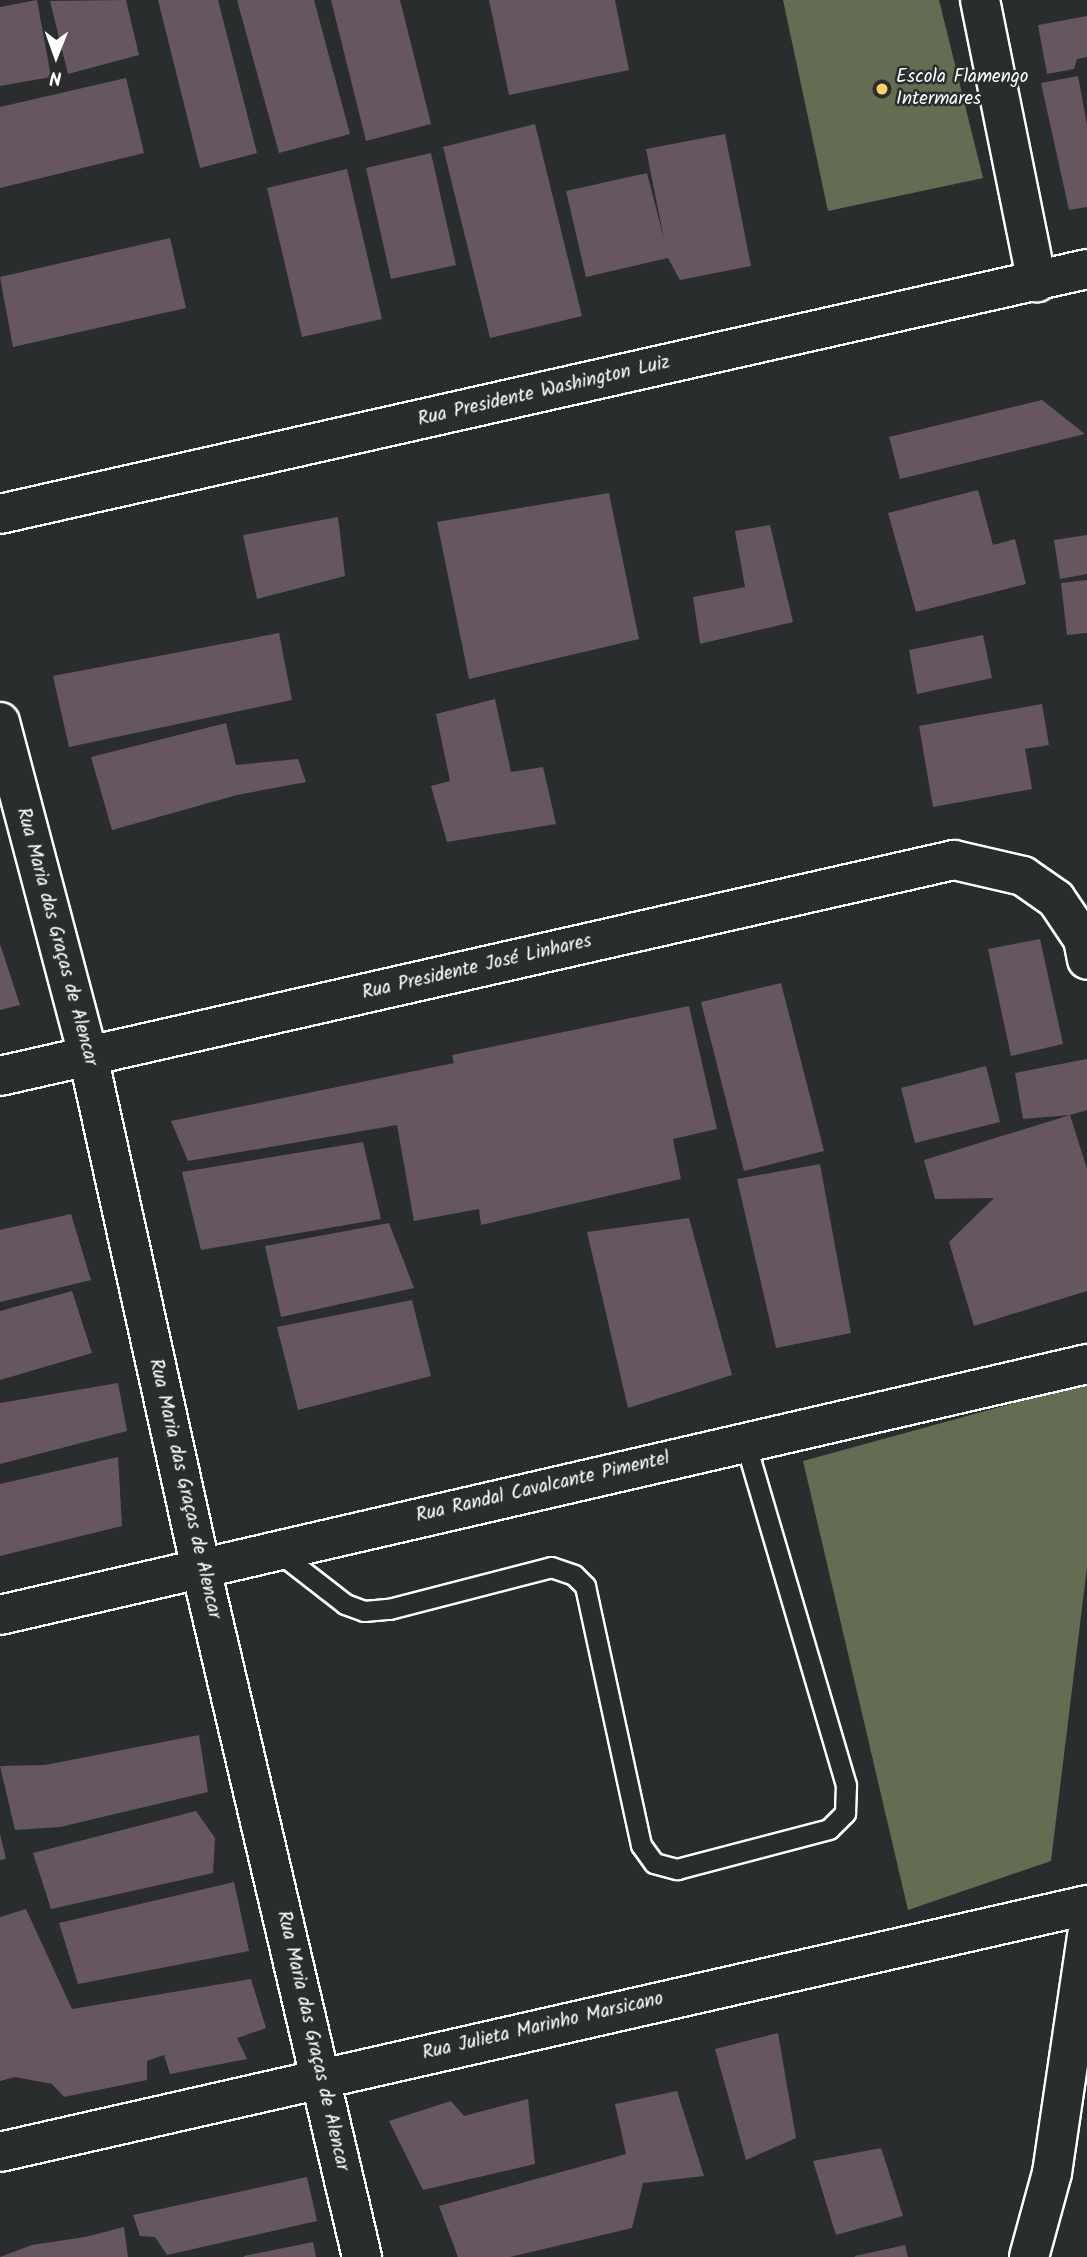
<!DOCTYPE html>
<html>
<head>
<meta charset="utf-8">
<style>
  body { margin:0 }
  #map { position:relative; width:1087px; height:2257px; overflow:hidden; background:#2a2d2e; font-family:Kalam,sans-serif }
  div>[style] { position:absolute }
  .green>* { inset:0; background:#646c52 }
  .building>* { inset:0; background:#66565f }
  .roads { filter:drop-shadow(2px 0 #fff) drop-shadow(-2px 0 #fff) drop-shadow(0 2px #fff) drop-shadow(0 -2px #fff) }
  .service>* { height:19px; margin:-9.5px; padding:0 9.5px; transform-origin:9.5px; border-radius:9.5px; background:#2a2d2e }
  .minor>* { height:38px; margin:-19px; padding:0 19px; transform-origin:19px; border-radius:19px; background:#2a2d2e }
  .secondary>* { height:38px; margin:-19px; padding:0 19px; transform-origin:19px; border-radius:19px; background:#2a2d2e }
  .dots>* { width:19px; height:19px; translate:-50% -50%; box-sizing:border-box; border:4px solid #2a2d2e; border-radius:50% }
  span { translate:-50% -50%; white-space:nowrap; text-align:center; line-height:1.15; -webkit-text-stroke:5px #2a2d2e; paint-order:stroke }
  .poi-label { font-size:19px; color:#fff }
  .left { translate:0 -50%; text-align:left }
  .street-label { font-size:19px; color:#fff }
  .north { position:absolute; left:21px; top:21px; width:70px; height:70px; -webkit-text-stroke:5px #2a2d2e; paint-order:stroke; rotate:181deg; font-size:19px; font-weight:700; line-height:28px; text-align:center; color:#fff }
  .north::after { content:''; display:block; margin:auto; width:24px; height:32px; background:#fff; clip-path:polygon(50% 0,100% 100%,50% 72%,0 100%) }
</style>
</head>
<body>
<div id="map">
  <div class="green">
    <div style="clip-path:polygon(783px 0,939px 0,983px 178px,828px 211px)"></div>
    <div style="clip-path:polygon(1087px 1383px,1087px 1567px,1051px 1861px,908px 1910px,803px 1461px)"></div>
  </div>
  <div class="building">
    <div style="clip-path:polygon(37px 0,51px 77px,0 86px,0 7px)"></div>
    <div style="clip-path:polygon(126px 0,139px 55px,68px 74px,50px 1px)"></div>
    <div style="clip-path:polygon(158px 0,218px 0,257px 153px,200px 168px)"></div>
    <div style="clip-path:polygon(237px 0,314px 0,350px 134px,279px 153px)"></div>
    <div style="clip-path:polygon(331px 0,400px 0,431px 124px,366px 141px)"></div>
    <div style="clip-path:polygon(489px 0,615px 0,629px 70px,509px 95px)"></div>
    <div style="clip-path:polygon(1087px 16px,1087px 57px,1077px 59px,1074px 69px,1047px 74px,1038px 25px)"></div>
    <div style="clip-path:polygon(1078px 76px,1087px 125px,1087px 207px,1069px 210px,1041px 83px)"></div>
    <div style="clip-path:polygon(126px 78px,144px 153px,0 188px,0 107px)"></div>
    <div style="clip-path:polygon(535px 124px,582px 316px,490px 338px,443px 147px)"></div>
    <div style="clip-path:polygon(725px 134px,751px 266px,680px 280px,668px 258px,586px 277px,566px 191px,647px 173px,664px 239px,646px 149px)"></div>
    <div style="clip-path:polygon(431px 153px,456px 265px,391px 279px,366px 168px)"></div>
    <div style="clip-path:polygon(347px 169px,382px 319px,302px 337px,267px 188px)"></div>
    <div style="clip-path:polygon(170px 238px,186px 308px,13px 347px,0 277px)"></div>
    <div style="clip-path:polygon(1042px 400px,1085px 434px,900px 479px,889px 437px)"></div>
    <div style="clip-path:polygon(978px 490px,993px 545px,1015px 539px,1026px 584px,916px 612px,888px 513px)"></div>
    <div style="clip-path:polygon(609px 493px,639px 639px,469px 679px,437px 522px)"></div>
    <div style="clip-path:polygon(338px 517px,345px 576px,257px 599px,243px 535px)"></div>
    <div style="clip-path:polygon(770px 525px,793px 622px,700px 644px,693px 597px,745px 587px,735px 531px)"></div>
    <div style="clip-path:polygon(1087px 535px,1087px 574px,1060px 579px,1054px 540px)"></div>
    <div style="clip-path:polygon(1087px 580px,1087px 633px,1067px 635px,1061px 583px)"></div>
    <div style="clip-path:polygon(279px 633px,292px 700px,69px 747px,53px 676px)"></div>
    <div style="clip-path:polygon(983px 635px,992px 678px,917px 694px,909px 650px)"></div>
    <div style="clip-path:polygon(495px 699px,511px 772px,543px 767px,556px 824px,447px 842px,431px 786px,450px 781px,436px 714px)"></div>
    <div style="clip-path:polygon(1042px 704px,1049px 745px,1025px 749px,1032px 789px,933px 807px,919px 726px)"></div>
    <div style="clip-path:polygon(226px 723px,236px 765px,298px 759px,306px 782px,237px 795px,112px 830px,91px 757px)"></div>
    <div style="clip-path:polygon(1040px 939px,1063px 1044px,1011px 1056px,988px 949px)"></div>
    <div style="clip-path:polygon(0 944px,20px 1005px,0 1010px)"></div>
    <div style="clip-path:polygon(781px 983px,824px 1151px,744px 1171px,701px 1002px)"></div>
    <div style="clip-path:polygon(689px 1006px,717px 1129px,673px 1139px,681px 1179px,481px 1225px,479px 1209px,414px 1221px,397px 1125px,188px 1161px,171px 1121px,454px 1063px,452px 1055px)"></div>
    <div style="clip-path:polygon(1087px 1059px,1087px 1110px,1070px 1115px,1023px 1119px,1015px 1073px)"></div>
    <div style="clip-path:polygon(986px 1066px,1000px 1122px,915px 1143px,901px 1088px)"></div>
    <div style="clip-path:polygon(1070px 1115px,1087px 1169px,1087px 1291px,974px 1326px,949px 1242px,994px 1198px,935px 1199px,924px 1160px)"></div>
    <div style="clip-path:polygon(363px 1142px,381px 1219px,201px 1250px,182px 1172px)"></div>
    <div style="clip-path:polygon(820px 1164px,851px 1333px,776px 1348px,737px 1179px)"></div>
    <div style="clip-path:polygon(71px 1214px,91px 1280px,0 1302px,0 1230px)"></div>
    <div style="clip-path:polygon(689px 1218px,732px 1375px,628px 1408px,587px 1232px)"></div>
    <div style="clip-path:polygon(389px 1223px,414px 1288px,281px 1317px,265px 1246px)"></div>
    <div style="clip-path:polygon(72px 1291px,92px 1353px,0 1380px,0 1311px)"></div>
    <div style="clip-path:polygon(412px 1300px,431px 1376px,298px 1410px,277px 1327px)"></div>
    <div style="clip-path:polygon(118px 1383px,127px 1431px,0 1464px,0 1403px)"></div>
    <div style="clip-path:polygon(118px 1457px,122px 1526px,0 1556px,0 1484px)"></div>
    <div style="clip-path:polygon(199px 1735px,208px 1792px,60px 1827px,15px 1830px,0 1766px,45px 1765px)"></div>
    <div style="clip-path:polygon(196px 1811px,215px 1838px,213px 1873px,51px 1909px,33px 1853px)"></div>
    <div style="clip-path:polygon(0 1834px,6px 1859px,0 1860px)"></div>
    <div style="clip-path:polygon(234px 1882px,249px 1951px,78px 1984px,59px 1923px)"></div>
    <div style="clip-path:polygon(26px 1909px,72px 2009px,251px 1979px,266px 2028px,237px 2038px,247px 2059px,170px 2074px,164px 2055px,147px 2061px,147px 2080px,64px 2097px,52px 2084px,15px 2077px,0 2081px,0 1917px)"></div>
    <div style="clip-path:polygon(778px 2033px,796px 2138px,746px 2160px,715px 2049px)"></div>
    <div style="clip-path:polygon(677px 2091px,704px 2176px,643px 2183px,632px 2228px,510px 2257px,458px 2257px,439px 2206px,626px 2154px,615px 2104px)"></div>
    <div style="clip-path:polygon(528px 2099px,535px 2164px,423px 2190px,389px 2121px,451px 2101px,464px 2116px)"></div>
    <div style="clip-path:polygon(881px 2148px,903px 2216px,836px 2235px,813px 2161px)"></div>
    <div style="clip-path:polygon(307px 2177px,317px 2221px,167px 2255px,155px 2237px,140px 2236px,133px 2215px)"></div>
    <div style="clip-path:polygon(124px 2227px,128px 2257px,0 2257px,32px 2245px,85px 2237px)"></div>
    <div style="clip-path:polygon(313px 2242px,316px 2257px,244px 2257px,244px 2256px)"></div>
    <div style="clip-path:polygon(905px 2245px,908px 2257px,855px 2257px,855px 2256px)"></div>
  </div>
  <div class="roads">
    <div class="service">
      <div style="left:277px;top:1551px;width:86px;rotate:37.9deg"></div>
      <div style="left:345px;top:1604px;width:20px;rotate:20deg"></div>
      <div style="left:364px;top:1611px;width:25px;rotate:-5deg"></div>
      <div style="left:389px;top:1609px;width:167px;rotate:-14.5deg"></div>
      <div style="left:551px;top:1567px;width:24px;rotate:19deg"></div>
      <div style="left:574px;top:1575px;width:16px;rotate:45deg"></div>
      <div style="left:585px;top:1586px;width:265px;rotate:77.8deg"></div>
      <div style="left:641px;top:1845px;width:22px;rotate:54deg"></div>
      <div style="left:654px;top:1863px;width:24px;rotate:15deg"></div>
      <div style="left:677px;top:1869px;width:157px;rotate:-14.7deg"></div>
      <div style="left:829px;top:1829px;width:23px;rotate:-45deg"></div>
      <div style="left:845px;top:1813px;width:28px;rotate:-88deg"></div>
      <div style="left:846px;top:1785px;width:359px;rotate:-106.4deg"></div>
    </div>
    <div class="minor">
      <div style="left:980px;top:0;width:288px;rotate:78.6deg"></div>
      <div style="left:0;top:722px;width:345px;rotate:75.2deg"></div>
      <div style="left:88px;top:1056px;width:525px;rotate:77.58deg"></div>
      <div style="left:201px;top:1569px;width:707px;rotate:76.83deg"></div>
      <div style="left:0;top:1076px;width:978px;rotate:-12.76deg"></div>
      <div style="left:954px;top:860px;width:71px;rotate:13.1deg"></div>
      <div style="left:1023px;top:876px;width:40px;rotate:34.9deg"></div>
      <div style="left:1056px;top:899px;width:48px;rotate:56deg"></div>
      <div style="left:1083px;top:939px;width:21px;rotate:79deg"></div>
      <div style="left:0;top:1615px;width:1116px;rotate:-13deg"></div>
      <div style="left:0;top:2152px;width:1115px;rotate:-12.8deg"></div>
      <div style="left:1029px;top:2257px;width:87px;rotate:-74.7deg"></div>
      <div style="left:1052px;top:2173px;width:241px;rotate:-81.6deg"></div>
    </div>
    <div class="secondary">
      <div style="left:0;top:514px;width:1114px;rotate:-12.7deg"></div>
    </div>
  </div>
  <div class="dots">
    <div style="left:882px;top:89px;background:#ffd166"></div>
  </div>
  <div class="poi-label">
    <span class="left" style="left:896px;top:89px">Escola Flamengo<br>Intermares</span>
  </div>
  <div class="street-label">
    <span style="left:544px;top:392px;rotate:-13deg">Rua Presidente Washington Luiz</span>
    <span style="left:56px;top:937px;rotate:75deg">Rua Maria das Graças de Alencar</span>
    <span style="left:477px;top:968px;rotate:-13deg">Rua Presidente José Linhares</span>
    <span style="left:543px;top:1488px;rotate:-13deg">Rua Randal Cavalcante Pimentel</span>
    <span style="left:184px;top:1489px;rotate:77deg">Rua Maria das Graças de Alencar</span>
    <span style="left:543px;top:2027px;rotate:-13deg">Rua Julieta Marinho Marsicano</span>
    <span style="left:312px;top:2041px;rotate:77deg">Rua Maria das Graças de Alencar</span>
  </div>
  <div class="north">N</div>
</div>
</body>
</html>
